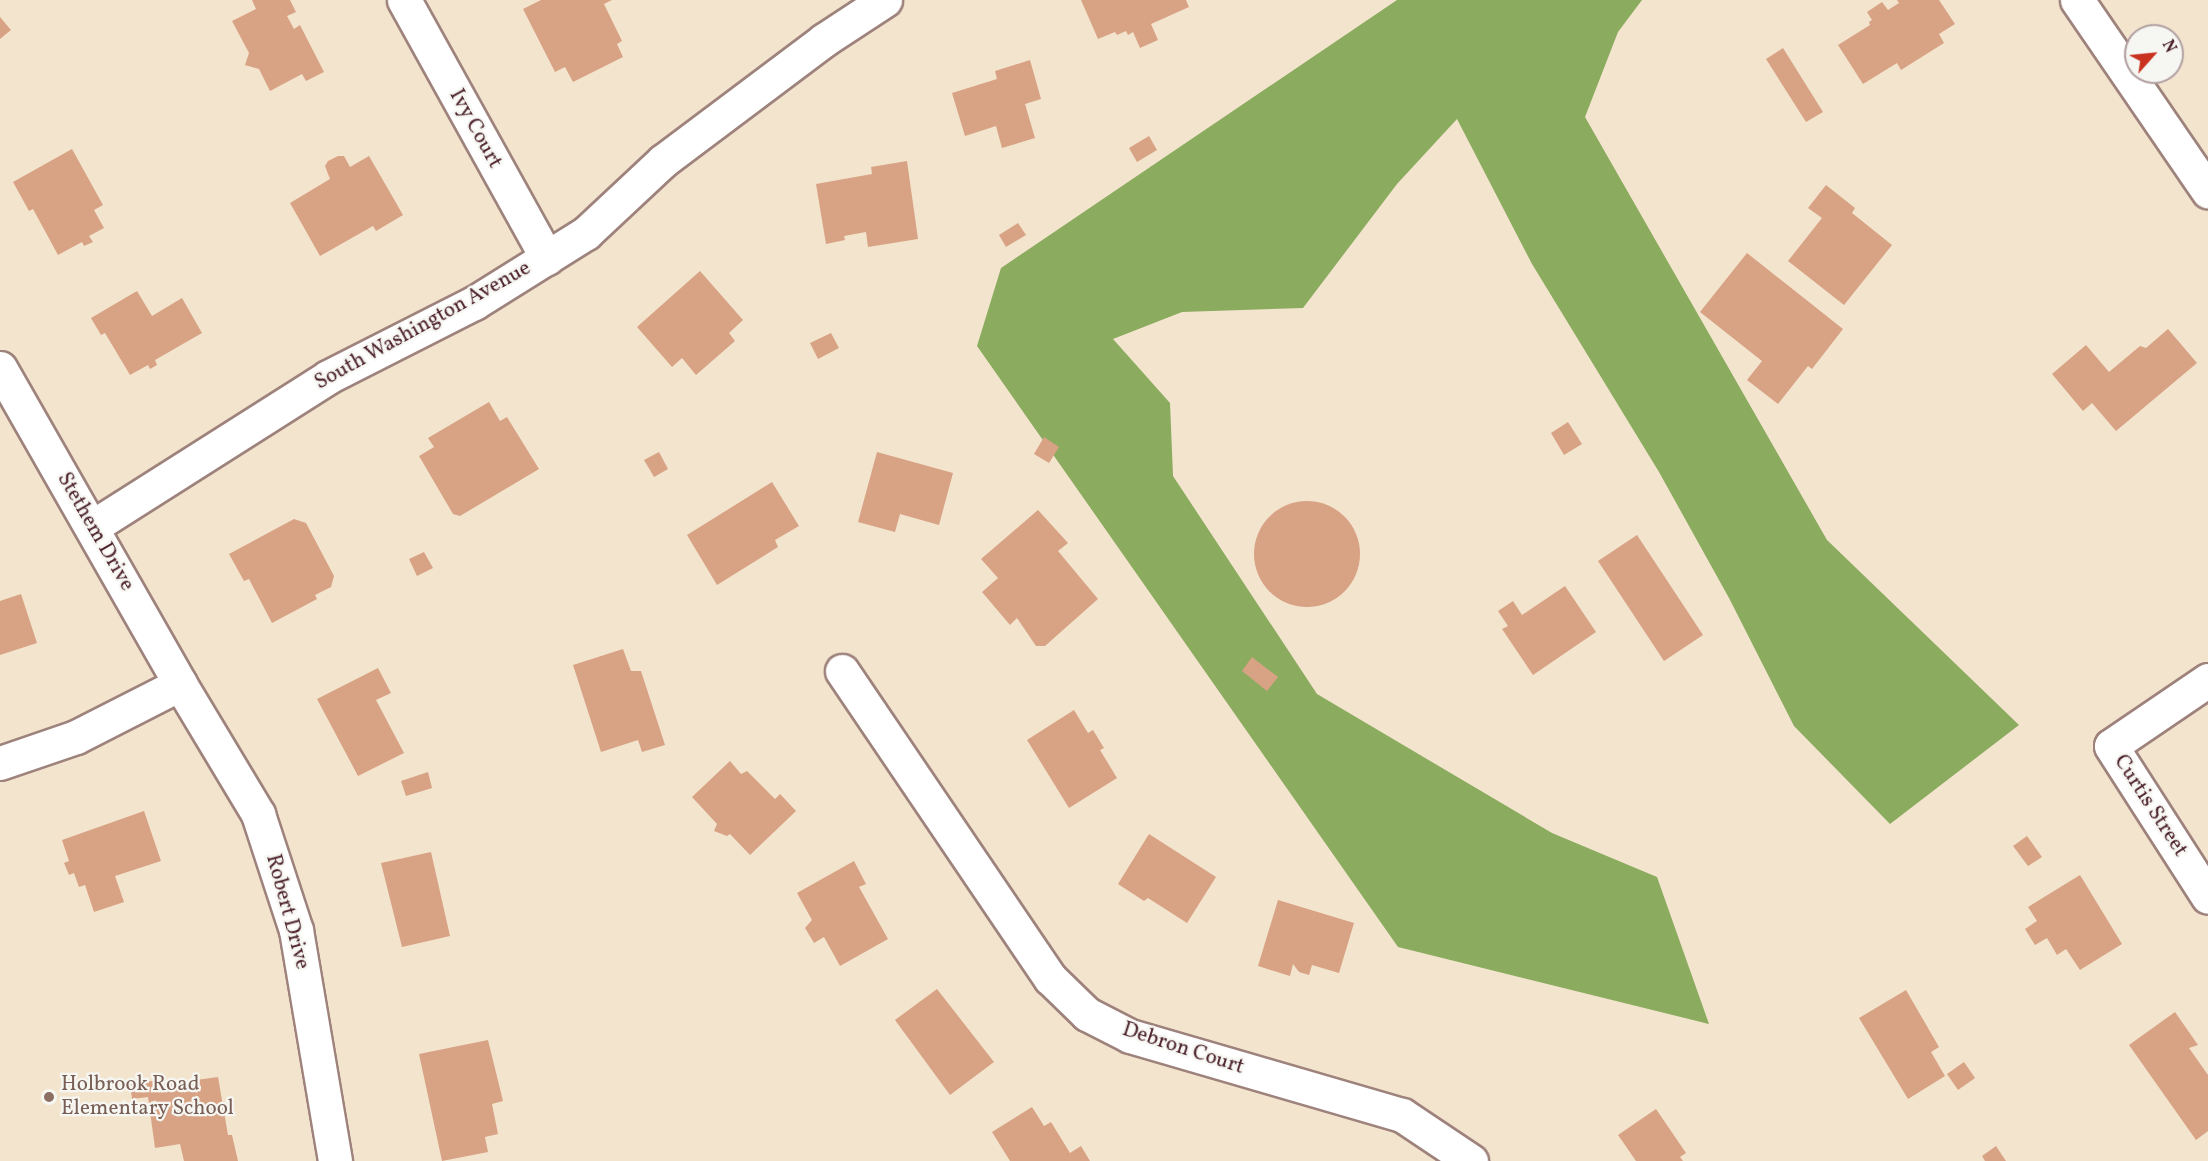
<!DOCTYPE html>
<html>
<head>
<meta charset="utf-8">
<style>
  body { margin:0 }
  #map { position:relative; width:2208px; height:1161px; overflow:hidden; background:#f3e4ce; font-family:Vollkorn,serif }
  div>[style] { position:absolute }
  .forest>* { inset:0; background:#8bab5f }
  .building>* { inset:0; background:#d8a284 }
  .round { border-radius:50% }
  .roads { filter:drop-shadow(2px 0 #9e827c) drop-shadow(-2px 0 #9e827c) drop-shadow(0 2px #9e827c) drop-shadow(0 -2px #9e827c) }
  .minor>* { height:33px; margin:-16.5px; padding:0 16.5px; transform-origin:16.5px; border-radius:16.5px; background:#fff }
  .dots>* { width:16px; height:16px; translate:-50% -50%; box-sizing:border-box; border:3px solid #f6f6f2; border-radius:50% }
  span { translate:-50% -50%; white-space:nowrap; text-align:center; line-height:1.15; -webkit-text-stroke:4.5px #f6f6f2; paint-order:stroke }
  .street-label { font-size:21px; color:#4a1f2b }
  .education-label { font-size:21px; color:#785e54 }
  .left { translate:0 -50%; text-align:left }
  .north { position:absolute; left:2124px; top:24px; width:60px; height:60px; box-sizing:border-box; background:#f6f6f2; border:2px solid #b1a0a2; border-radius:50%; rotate:63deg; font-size:16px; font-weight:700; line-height:24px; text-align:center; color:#4a1f2b }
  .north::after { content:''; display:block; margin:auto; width:21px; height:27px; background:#c8321e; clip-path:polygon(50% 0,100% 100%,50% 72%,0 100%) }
</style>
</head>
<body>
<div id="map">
  <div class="forest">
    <div style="clip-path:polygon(1397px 0,1642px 0,1618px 32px,1585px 117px,1827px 540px,2019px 725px,1890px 824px,1794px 726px,1729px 598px,1659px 472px,1532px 264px,1457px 119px,1397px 184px,1303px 308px,1182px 312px,1113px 339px,1170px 403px,1173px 476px,1317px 694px,1552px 833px,1657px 877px,1709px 1024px,1398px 947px,977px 346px,1001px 268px)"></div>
  </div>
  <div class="building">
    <div style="clip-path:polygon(252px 0,290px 0,296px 12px,287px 16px,294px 29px,300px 25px,324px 72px,306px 81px,302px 74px,270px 91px,259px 69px,245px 65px,249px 53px,232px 21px,256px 9px)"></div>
    <div style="clip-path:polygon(541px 0,612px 0,604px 4px,622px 41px,617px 44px,623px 57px,573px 82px,565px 67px,555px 72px,523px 9px)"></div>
    <div style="clip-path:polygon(1081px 0,1186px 0,1189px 7px,1151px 24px,1158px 40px,1140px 48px,1133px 32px,1128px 35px,1126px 31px,1117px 35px,1115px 32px,1098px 39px)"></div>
    <div style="clip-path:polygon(1897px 0,1939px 0,1955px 24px,1939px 34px,1944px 43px,1901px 70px,1897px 63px,1863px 84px,1838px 45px,1870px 25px,1869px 22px,1872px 20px,1867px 12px,1882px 2px,1888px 10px,1899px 3px)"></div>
    <div style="clip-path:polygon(0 17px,11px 30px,0 39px)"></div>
    <div style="clip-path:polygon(1783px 48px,1823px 112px,1806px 122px,1766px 59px)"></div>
    <div style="clip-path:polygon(1030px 60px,1041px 99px,1025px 104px,1035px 138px,1002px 148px,996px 126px,965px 136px,952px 93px,997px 79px,995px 71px)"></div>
    <div style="clip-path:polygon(1149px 136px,1157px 150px,1137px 162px,1129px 148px)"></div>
    <div style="clip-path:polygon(72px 149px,103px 205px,94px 210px,104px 228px,89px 236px,93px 242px,84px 246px,82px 242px,58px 255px,33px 209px,29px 211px,13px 182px)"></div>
    <div style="clip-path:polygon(338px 156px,344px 156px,350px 167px,369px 156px,403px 215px,376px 231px,373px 226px,320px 256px,290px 203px,330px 179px,325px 166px,328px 161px)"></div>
    <div style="clip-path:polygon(907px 161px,918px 239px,868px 247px,866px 232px,844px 236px,845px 240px,826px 244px,816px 184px,872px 174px,871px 167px)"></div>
    <div style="clip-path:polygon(1826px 185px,1855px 208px,1852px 213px,1892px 245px,1844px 305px,1788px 261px,1822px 218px,1808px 208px)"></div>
    <div style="clip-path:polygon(1018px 223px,1026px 235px,1006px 247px,999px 235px)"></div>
    <div style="clip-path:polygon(1747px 253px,1843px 329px,1812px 369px,1808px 366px,1778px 404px,1747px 380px,1762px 361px,1700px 312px)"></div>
    <div style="clip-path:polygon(700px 271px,743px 320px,729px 333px,735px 341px,696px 375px,682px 358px,672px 367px,637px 327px)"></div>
    <div style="clip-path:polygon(137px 291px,152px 316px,182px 298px,202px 333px,155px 360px,157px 365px,150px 369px,148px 365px,130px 375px,105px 333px,101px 335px,91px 318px)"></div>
    <div style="clip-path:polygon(2168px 329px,2197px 363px,2116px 431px,2092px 403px,2083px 411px,2052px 374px,2086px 345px,2109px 372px,2140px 346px,2146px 348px)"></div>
    <div style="clip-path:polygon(831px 333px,839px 348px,818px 359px,810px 343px)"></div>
    <div style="clip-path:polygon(489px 402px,500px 421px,507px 417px,539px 469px,460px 516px,453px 514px,419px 456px,434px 447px,428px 438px)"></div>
    <div style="clip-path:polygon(1568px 422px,1582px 444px,1564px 455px,1551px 433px)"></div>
    <div style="clip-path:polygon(1044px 437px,1059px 447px,1049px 463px,1034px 454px)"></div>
    <div style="clip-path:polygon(659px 452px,668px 469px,654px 477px,644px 460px)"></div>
    <div style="clip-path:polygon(877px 452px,953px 473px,939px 525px,900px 514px,895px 532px,858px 522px)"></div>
    <div style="clip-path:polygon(772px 482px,799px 526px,775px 540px,778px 547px,717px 585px,687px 535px)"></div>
    <div class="round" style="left:1254px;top:501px;width:106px;height:106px"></div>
    <div style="clip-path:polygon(1038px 510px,1068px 543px,1058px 551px,1098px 599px,1045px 646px,1036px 646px,1017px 618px,1010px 625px,982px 592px,998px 578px,981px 559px)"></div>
    <div style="clip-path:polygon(294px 519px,306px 523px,334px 576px,331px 587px,315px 595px,317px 599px,272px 623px,249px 579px,244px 581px,229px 554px)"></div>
    <div style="clip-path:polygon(1637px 535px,1703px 635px,1664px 661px,1598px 561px)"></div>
    <div style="clip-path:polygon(424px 552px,433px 568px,417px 576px,409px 559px)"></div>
    <div style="clip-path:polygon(1565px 586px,1596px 632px,1533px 675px,1502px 629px,1508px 626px,1498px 611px,1513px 601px,1522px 615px)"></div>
    <div style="clip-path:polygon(21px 594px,37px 643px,0 655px,0 601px)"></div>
    <div style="clip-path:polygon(623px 649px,631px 671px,641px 671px,665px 745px,642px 752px,638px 740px,601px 752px,573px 665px)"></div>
    <div style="clip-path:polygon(1252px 657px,1278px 677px,1267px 691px,1242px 671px)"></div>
    <div style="clip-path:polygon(378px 668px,391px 693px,376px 700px,404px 753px,358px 776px,317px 699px)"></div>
    <div style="clip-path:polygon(1074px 710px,1088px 733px,1093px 730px,1104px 748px,1100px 750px,1117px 778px,1069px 808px,1027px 740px)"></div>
    <div style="clip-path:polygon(730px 761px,741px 774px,747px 771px,775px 799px,780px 794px,796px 811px,750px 855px,730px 834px,727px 836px,714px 831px,717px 824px,692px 797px)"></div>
    <div style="clip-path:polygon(428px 772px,432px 788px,406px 796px,401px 781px)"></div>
    <div style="clip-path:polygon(144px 811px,161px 861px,115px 876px,124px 902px,94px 912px,85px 885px,79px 887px,74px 873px,69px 875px,64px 863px,69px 861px,62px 840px)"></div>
    <div style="clip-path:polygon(1149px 834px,1216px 877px,1187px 923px,1148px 898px,1144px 901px,1118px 884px)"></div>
    <div style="clip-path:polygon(2027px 836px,2042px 857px,2028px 866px,2013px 846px)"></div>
    <div style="clip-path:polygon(431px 852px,450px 936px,402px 947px,381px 863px)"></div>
    <div style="clip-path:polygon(854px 861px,866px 884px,859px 887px,888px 939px,840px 966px,824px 937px,814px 943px,805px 928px,812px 920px,797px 893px)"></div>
    <div style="clip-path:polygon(2080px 875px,2122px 944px,2080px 970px,2066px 949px,2057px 955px,2047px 938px,2035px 945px,2025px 929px,2037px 921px,2028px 907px)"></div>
    <div style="clip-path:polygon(1278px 900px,1354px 923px,1339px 973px,1312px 965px,1309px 975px,1299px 972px,1293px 964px,1290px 976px,1258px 966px)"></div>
    <div style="clip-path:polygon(937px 989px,994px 1062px,950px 1095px,895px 1020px)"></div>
    <div style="clip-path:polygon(1906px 990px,1939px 1047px,1931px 1052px,1945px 1076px,1908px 1099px,1859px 1018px)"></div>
    <div style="clip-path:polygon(2175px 1012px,2198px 1045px,2189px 1048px,2208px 1075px,2208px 1131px,2196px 1140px,2129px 1045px)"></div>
    <div style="clip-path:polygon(488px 1040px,503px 1101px,492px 1104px,498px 1134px,485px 1137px,488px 1152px,442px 1161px,419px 1054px)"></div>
    <div style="clip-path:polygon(1964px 1062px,1975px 1078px,1958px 1090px,1947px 1074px)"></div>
    <div style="clip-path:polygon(218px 1077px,228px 1135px,232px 1135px,238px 1161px,184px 1161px,180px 1144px,155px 1148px,148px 1097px,132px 1099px,130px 1084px,159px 1080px,160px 1085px)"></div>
    <div style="clip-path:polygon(1032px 1107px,1044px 1126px,1051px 1122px,1070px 1153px,1081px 1146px,1090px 1161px,1010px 1161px,992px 1132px)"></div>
    <div style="clip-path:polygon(1656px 1109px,1686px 1153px,1680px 1157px,1683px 1161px,1636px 1161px,1618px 1135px)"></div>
    <div style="clip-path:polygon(1996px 1146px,2006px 1161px,1985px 1161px,1982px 1156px)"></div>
  </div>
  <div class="roads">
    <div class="minor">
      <div style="left:404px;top:0;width:295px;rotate:61deg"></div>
      <div style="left:2077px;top:0;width:232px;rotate:55.6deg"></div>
      <div style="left:0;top:368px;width:364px;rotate:60.3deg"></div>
      <div style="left:180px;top:684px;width:152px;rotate:59deg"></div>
      <div style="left:258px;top:814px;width:122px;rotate:71.9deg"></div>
      <div style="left:296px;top:930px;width:234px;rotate:80.4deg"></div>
      <div style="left:92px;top:527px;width:280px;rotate:-32.4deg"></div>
      <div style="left:328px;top:377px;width:164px;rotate:-26.9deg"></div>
      <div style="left:474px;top:303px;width:132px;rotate:-32deg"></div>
      <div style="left:586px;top:233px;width:105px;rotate:-43.1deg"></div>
      <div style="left:663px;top:161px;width:201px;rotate:-36.9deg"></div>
      <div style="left:824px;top:40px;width:73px;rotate:-33.3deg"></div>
      <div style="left:842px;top:671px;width:371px;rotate:55.9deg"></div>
      <div style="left:1050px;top:978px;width:52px;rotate:44.2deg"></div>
      <div style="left:1087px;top:1014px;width:48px;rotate:27.1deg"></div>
      <div style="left:1130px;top:1036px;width:283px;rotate:16.2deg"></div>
      <div style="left:1402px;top:1115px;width:83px;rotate:33.7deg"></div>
      <div style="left:2208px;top:680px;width:117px;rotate:145.8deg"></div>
      <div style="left:2111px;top:746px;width:179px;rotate:57.3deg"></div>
      <div style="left:0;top:763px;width:80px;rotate:-18.9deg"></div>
      <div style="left:76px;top:737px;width:117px;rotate:-27deg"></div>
    </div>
  </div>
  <div class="dots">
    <div style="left:49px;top:1097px;background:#8d6e63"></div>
  </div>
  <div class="street-label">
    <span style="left:475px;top:129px;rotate:61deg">Ivy Court</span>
    <span style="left:423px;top:326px;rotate:-29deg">South Washington Avenue</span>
    <span style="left:95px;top:532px;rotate:60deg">Stethem Drive</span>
    <span style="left:2150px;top:806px;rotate:57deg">Curtis Street</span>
    <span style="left:287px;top:912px;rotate:75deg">Robert Drive</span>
    <span style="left:1183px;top:1049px;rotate:18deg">Debron Court</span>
  </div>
  <div class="education-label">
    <span class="left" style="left:61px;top:1097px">Holbrook Road<br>Elementary School</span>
  </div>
  <div class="north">N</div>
</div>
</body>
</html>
